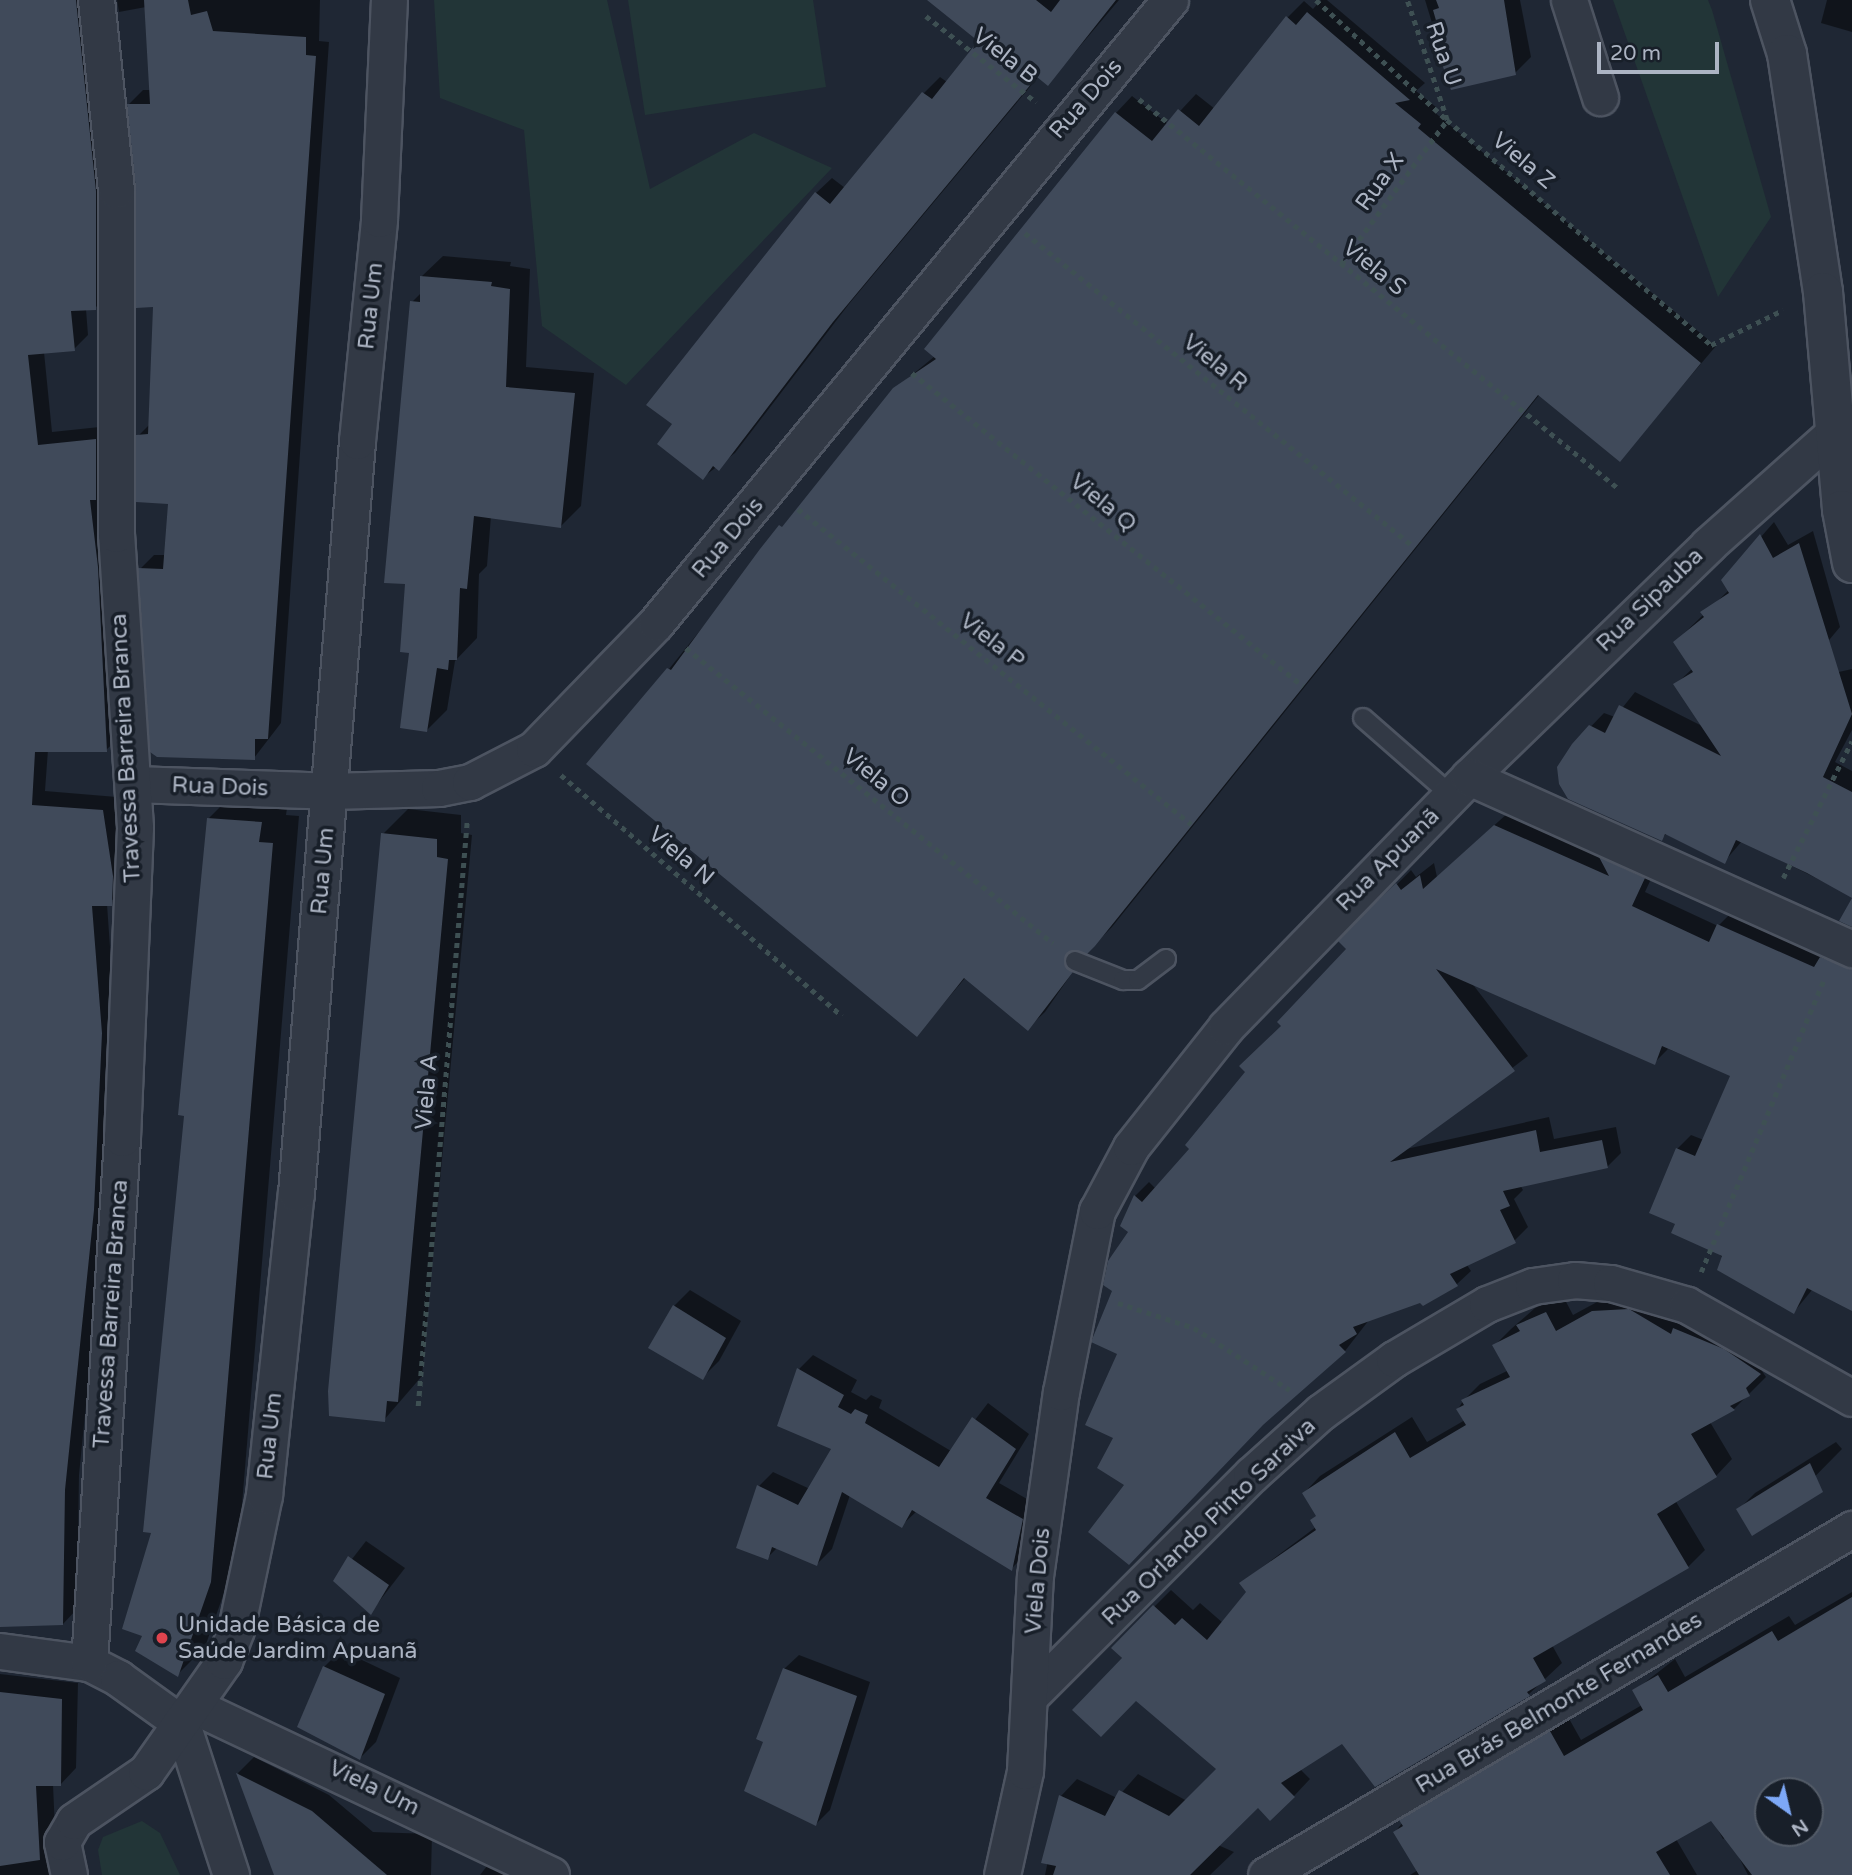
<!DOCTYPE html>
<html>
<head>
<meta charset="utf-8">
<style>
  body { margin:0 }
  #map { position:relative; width:1852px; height:1875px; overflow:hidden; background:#1f2734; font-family:"Varela Round",sans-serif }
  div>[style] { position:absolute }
  .green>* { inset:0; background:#223537 }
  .shadow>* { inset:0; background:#0007 }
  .building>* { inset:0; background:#404a5a }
  .path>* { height:4.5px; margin-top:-2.25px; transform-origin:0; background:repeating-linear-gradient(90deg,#3e5053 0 5px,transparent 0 10px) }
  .roads { filter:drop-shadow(2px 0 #4d5461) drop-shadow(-2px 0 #4d5461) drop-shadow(0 2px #4d5461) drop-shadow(0 -2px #4d5461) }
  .service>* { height:18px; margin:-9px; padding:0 9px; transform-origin:9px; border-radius:9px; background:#323945 }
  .minor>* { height:35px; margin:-17.5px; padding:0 17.5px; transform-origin:17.5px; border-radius:17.5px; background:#323945 }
  .tertiary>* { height:38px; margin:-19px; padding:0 19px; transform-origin:19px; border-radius:19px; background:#323945 }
  .dots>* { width:19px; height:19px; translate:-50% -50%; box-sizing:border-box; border:4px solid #181f29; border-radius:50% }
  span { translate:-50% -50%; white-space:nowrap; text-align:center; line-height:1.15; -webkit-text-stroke:7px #181f29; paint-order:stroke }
  .street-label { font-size:23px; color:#acb4c3 }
  .poi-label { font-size:23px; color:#acb4c3 }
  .left { translate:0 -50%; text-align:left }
  .north { position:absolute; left:1754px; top:1777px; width:70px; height:70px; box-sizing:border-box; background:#181f29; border:2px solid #535b67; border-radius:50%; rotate:146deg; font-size:19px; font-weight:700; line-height:28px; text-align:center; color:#acb4c3 }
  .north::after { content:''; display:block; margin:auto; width:24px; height:32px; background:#7da8f6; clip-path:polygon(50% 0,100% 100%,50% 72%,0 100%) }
  .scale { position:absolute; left:1597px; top:42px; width:122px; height:32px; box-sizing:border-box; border:4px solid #acb4c3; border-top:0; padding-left:9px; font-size:21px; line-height:24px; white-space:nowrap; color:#acb4c3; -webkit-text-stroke:5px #181f29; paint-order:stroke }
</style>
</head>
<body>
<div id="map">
  <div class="green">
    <div style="clip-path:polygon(434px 0,607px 0,650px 189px,754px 133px,832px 168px,626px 385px,542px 326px,524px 130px,440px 98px)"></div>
    <div style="clip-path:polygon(628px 0,813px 0,826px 87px,645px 115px)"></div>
    <div style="clip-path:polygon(1613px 0,1708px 0,1712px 10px,1771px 217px,1718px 297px)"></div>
    <div style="clip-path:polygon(142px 1821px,160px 1833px,180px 1875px,102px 1875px,98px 1850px,103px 1837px)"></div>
  </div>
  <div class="shadow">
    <div style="clip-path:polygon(0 0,91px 0,109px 294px,95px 308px,86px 309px,88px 335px,74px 349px,44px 352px,52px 432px,109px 426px,121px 736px,106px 750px,48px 750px,45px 791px,117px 797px,125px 890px,107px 904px,115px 1018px,107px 1195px,79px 1475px,77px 1609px,63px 1624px,0 1622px)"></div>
    <div style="clip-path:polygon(117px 0,320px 0,319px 41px,329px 42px,281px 723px,254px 758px,140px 569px,154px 555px,165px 555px,170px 502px,138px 436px,150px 424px,155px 305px,129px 104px,143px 90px,151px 90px,146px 7px,119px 12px)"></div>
    <div style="clip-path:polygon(932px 0,1119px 0,1048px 84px,1039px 76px,849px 304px,735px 453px,702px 478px,674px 424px,816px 193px,832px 178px,845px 188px,924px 93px,940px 77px,947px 82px,980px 40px)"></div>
    <div style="clip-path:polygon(1321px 0,1327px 0,1425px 83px,1416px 91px,1436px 107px,1433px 111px,1716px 346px,1620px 459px,1540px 394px,1112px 927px,1086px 953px,1045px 1012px,1028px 1028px,966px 977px,917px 1035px,669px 669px,895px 389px,935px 356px,1116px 113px,1132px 96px,1168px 124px,1196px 94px,1215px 109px,1288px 17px,1304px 1px,1313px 9px)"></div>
    <div style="clip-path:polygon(1425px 0,1520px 0,1531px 57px,1515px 73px,1452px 88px)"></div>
    <div style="clip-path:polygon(1827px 0,1852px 0,1852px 32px,1821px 23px)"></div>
    <div style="clip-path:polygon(443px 256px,511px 262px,510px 266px,530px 269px,526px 367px,594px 373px,581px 506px,561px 526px,491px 516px,487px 566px,479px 574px,477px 638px,455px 661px,447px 710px,427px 730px,410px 651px,406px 583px,412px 302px,422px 292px,422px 276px)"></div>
    <div style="clip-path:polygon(1774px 522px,1788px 545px,1813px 531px,1840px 627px,1794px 682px,1852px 669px,1852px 730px,1835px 762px,1852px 771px,1852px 896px,1742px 841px,1725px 861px,1667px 833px,1661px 839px,1573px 745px,1604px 713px,1615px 717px,1635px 692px,1704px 727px,1675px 685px,1693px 668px,1675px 642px,1729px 590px,1723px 580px)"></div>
    <div style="clip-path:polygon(236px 791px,289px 795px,286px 815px,299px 816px,238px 1553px,205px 1647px,178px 1674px,144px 1635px,208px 819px)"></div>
    <div style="clip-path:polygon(408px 809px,461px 815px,461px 833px,472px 835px,422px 1376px,384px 1420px,383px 834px)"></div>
    <div style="clip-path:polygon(1509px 812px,1658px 864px,1645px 892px,1718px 926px,1733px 911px,1852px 950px,1852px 1309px,1812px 1290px,1794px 1312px,1678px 1223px,1677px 1149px,1691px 1135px,1704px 1140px,1732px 1075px,1668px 1049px,1654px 1063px,1471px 982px,1528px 1056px,1406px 1149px,1549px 1117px,1554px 1139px,1616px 1127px,1621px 1153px,1607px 1167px,1520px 1185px,1523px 1190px,1514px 1199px,1528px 1227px,1514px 1241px,1467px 1265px,1471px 1271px,1457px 1284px,1369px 1320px,1345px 1351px,1127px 1484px,1115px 1437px,1119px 1353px,1114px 1290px,1130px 1232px,1122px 1226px,1135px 1196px,1149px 1182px,1156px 1189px,1191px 1149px,1283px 1026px,1348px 949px,1341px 941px,1411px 870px,1416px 877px,1434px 863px,1437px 877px)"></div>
    <div style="clip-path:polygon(690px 1290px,741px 1321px,719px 1361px,702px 1378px,674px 1306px)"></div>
    <div style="clip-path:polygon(1610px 1295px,1777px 1356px,1762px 1371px,1766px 1377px,1734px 1409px,1710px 1422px,1732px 1459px,1716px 1476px,1675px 1500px,1705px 1550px,1688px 1567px,1552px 1645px,1562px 1663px,1529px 1694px,1343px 1741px,1300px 1769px,1310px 1779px,1294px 1796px,1258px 1806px,1218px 1845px,1234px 1852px,1210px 1875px,1045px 1875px,1061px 1796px,1077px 1779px,1117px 1798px,1138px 1774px,1187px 1801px,1219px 1769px,1113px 1648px,1171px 1590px,1193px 1610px,1200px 1603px,1223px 1623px,1249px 1592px,1241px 1583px,1316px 1527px,1317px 1515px,1304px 1493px,1320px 1476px,1412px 1417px,1427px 1442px,1465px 1420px,1458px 1409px,1463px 1401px,1480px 1384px,1509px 1370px,1494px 1346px,1511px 1329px,1535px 1308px,1563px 1296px,1573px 1315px)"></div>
    <div style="clip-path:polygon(813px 1355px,857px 1380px,851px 1392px,866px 1400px,871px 1395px,882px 1400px,879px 1408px,951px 1451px,988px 1403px,1029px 1434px,999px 1483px,1036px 1504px,1026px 1554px,1012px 1568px,917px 1511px,901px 1526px,850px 1495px,832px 1549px,817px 1564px,778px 1547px,767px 1558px,759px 1486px,773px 1472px,810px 1489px,833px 1448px,799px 1369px)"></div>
    <div style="clip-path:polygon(1836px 1442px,1842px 1449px,1784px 1508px,1738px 1510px,1755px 1493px)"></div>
    <div style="clip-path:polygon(366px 1541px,405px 1568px,371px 1612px,335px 1581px)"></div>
    <div style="clip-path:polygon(evenodd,1852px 1592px,1852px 1875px,1748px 1875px,1728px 1836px,1723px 1839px,1712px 1819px,1676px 1839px,1697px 1875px,1410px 1875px,1418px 1870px,1395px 1832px,1418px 1803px,1567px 1715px,1581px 1740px,1642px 1705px,1634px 1691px,1675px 1659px,1685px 1677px,1789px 1616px,1795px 1625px,1852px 1592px,1768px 1791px,1810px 1791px,1810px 1833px,1768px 1833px,1768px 1791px)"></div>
    <div style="clip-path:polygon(341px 1650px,400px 1678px,376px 1742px,360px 1758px,300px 1726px,324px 1667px)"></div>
    <div style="clip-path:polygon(799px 1655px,870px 1682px,830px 1810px,816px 1824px,765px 1741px,784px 1669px)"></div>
    <div style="clip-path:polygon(0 1674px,78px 1683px,76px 1768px,60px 1785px,53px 1784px,56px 1853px,64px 1875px,0 1875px)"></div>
    <div style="clip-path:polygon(254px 1757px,329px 1795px,373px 1832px,432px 1834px,431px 1875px,276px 1875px,238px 1773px)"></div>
    <div style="clip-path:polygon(497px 1853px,524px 1875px,480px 1875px)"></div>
  </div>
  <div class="building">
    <div style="clip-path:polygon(0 0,76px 0,96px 191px,96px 310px,71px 311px,75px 351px,28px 355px,38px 445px,96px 439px,96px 500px,90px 500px,98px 567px,107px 752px,35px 752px,32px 805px,103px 810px,113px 876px,112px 906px,92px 906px,102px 1033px,94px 1210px,65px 1490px,63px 1625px,0 1627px)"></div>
    <div style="clip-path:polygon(144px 0,188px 0,191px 15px,207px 11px,213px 31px,306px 37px,306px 55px,316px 56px,268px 739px,255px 739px,255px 760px,157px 757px,150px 752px,138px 568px,163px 569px,168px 504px,136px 502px,136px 435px,148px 434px,153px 307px,136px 308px,136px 190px,127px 104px,150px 104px)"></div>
    <div style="clip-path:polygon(927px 0,1036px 0,1051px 12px,1060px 0,1116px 0,1048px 86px,1037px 77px,833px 322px,719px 471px,713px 466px,703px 480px,657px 444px,672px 424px,646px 405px,815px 192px,830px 204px,922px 92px,932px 99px,978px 41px)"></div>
    <div style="clip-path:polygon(1436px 0,1504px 0,1516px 75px,1451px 90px,1429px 26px,1437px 24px,1433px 10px,1439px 8px)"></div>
    <div style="clip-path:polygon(1307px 12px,1410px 100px,1395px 103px,1421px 124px,1418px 128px,1701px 363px,1620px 462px,1538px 395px,1095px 946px,1087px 954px,1067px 953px,1064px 963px,1073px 972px,1028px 1031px,964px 978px,917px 1037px,586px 764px,667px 668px,671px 670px,760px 549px,779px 525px,782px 527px,893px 388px,936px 359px,924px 349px,1115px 112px,1152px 141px,1178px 109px,1199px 126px,1286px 16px,1296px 25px)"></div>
    <div style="clip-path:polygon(420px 276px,492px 282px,491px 286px,510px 289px,506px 387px,575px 393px,561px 528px,474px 516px,467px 589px,460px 588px,457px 660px,449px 660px,448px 670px,437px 668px,427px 732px,400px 728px,409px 653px,400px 652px,405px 584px,384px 583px,410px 301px,420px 302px)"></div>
    <div style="clip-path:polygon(1760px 534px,1773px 558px,1799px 543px,1852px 714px,1823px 777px,1852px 792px,1852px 927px,1839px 921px,1852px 898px,1807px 873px,1736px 840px,1725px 864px,1665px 834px,1662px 841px,1568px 799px,1559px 784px,1557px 767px,1572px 744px,1589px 725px,1605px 733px,1619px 705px,1721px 756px,1673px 684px,1693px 672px,1673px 642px,1704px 617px,1700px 612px,1729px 593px,1721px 580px)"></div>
    <div style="clip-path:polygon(207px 818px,262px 822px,259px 842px,273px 843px,211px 1582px,178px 1677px,135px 1651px,142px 1636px,122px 1629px,151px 1533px,143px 1532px,184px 1116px,178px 1115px)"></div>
    <div style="clip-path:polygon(1494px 825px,1609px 876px,1599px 857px,1645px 878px,1632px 906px,1709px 942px,1717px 924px,1814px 967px,1820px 957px,1852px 969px,1852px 1311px,1807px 1288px,1794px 1314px,1717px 1270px,1722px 1256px,1671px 1233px,1675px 1224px,1649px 1213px,1676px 1148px,1695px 1156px,1730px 1076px,1662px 1046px,1655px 1065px,1436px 969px,1515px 1071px,1390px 1162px,1536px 1130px,1540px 1152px,1602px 1140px,1608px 1168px,1503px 1191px,1510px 1206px,1500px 1210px,1516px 1243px,1450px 1274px,1458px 1286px,1423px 1306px,1420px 1303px,1353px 1327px,1357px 1334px,1339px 1345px,1346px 1352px,1263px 1425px,1129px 1565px,1088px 1532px,1124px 1485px,1097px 1468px,1113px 1438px,1085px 1425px,1117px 1354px,1091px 1342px,1112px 1291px,1103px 1285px,1108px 1261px,1128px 1232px,1120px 1226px,1134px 1195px,1142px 1202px,1189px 1149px,1185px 1145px,1245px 1072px,1239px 1066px,1281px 1026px,1277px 1022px,1346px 949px,1338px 941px,1372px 906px,1396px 883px,1401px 890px,1420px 875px,1423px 889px)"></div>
    <div style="clip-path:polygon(381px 833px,437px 839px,437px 857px,448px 859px,398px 1402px,387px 1401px,385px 1422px,329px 1416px,328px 1391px)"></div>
    <div style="clip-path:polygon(673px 1305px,726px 1338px,703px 1380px,648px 1348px)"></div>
    <div style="clip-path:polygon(1629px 1309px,1671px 1334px,1673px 1328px,1724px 1349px,1761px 1374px,1746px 1388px,1750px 1396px,1730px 1406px,1735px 1410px,1691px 1434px,1717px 1477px,1657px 1514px,1689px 1568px,1533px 1658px,1546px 1681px,1527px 1692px,1530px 1696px,1375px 1787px,1342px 1744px,1281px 1783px,1295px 1797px,1270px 1821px,1258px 1808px,1190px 1875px,1053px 1875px,1056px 1866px,1041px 1863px,1059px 1795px,1105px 1816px,1119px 1790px,1169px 1816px,1216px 1769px,1136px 1701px,1101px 1737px,1072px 1710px,1122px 1658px,1111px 1648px,1153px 1605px,1175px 1625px,1182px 1618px,1207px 1640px,1246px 1592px,1239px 1583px,1316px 1530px,1310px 1520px,1316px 1516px,1302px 1493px,1395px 1432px,1410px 1458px,1466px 1425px,1456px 1409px,1464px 1405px,1461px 1400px,1510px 1377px,1492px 1345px,1520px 1331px,1516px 1325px,1546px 1312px,1556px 1331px,1592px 1311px)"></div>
    <div style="clip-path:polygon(797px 1368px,844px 1395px,838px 1407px,851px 1414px,855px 1409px,868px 1415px,865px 1423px,939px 1467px,972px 1417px,1016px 1449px,986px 1498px,1023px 1519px,1012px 1571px,912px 1510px,902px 1528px,842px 1492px,817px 1566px,772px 1547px,768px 1560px,736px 1548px,757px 1485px,798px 1505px,831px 1449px,777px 1426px)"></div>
    <div style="clip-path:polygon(1810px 1463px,1823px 1492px,1752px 1536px,1736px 1509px)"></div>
    <div style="clip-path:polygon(348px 1556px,389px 1585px,371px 1615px,333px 1581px)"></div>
    <div style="clip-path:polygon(evenodd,1852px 1597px,1852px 1875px,1752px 1875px,1711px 1821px,1656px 1852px,1670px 1875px,1419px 1875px,1393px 1832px,1403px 1826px,1399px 1820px,1550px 1731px,1564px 1756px,1643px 1710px,1632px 1690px,1658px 1675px,1668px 1692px,1772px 1631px,1778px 1641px,1852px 1597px,1768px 1791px,1810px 1791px,1810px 1833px,1768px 1833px,1768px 1791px)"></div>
    <div style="clip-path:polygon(323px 1666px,385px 1694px,360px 1760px,297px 1727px)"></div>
    <div style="clip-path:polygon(783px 1668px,857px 1696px,816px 1826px,744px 1791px,763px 1742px,756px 1739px)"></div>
    <div style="clip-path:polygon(0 1692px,62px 1699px,61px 1786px,36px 1786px,40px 1860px,0 1866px)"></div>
    <div style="clip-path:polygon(236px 1773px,312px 1811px,387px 1875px,274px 1875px)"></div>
  </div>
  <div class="path">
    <div style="left:1316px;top:0;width:178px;rotate:42.5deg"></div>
    <div style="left:1447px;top:120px;width:347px;rotate:40.4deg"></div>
    <div style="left:1711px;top:345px;width:80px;rotate:-25.9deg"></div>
    <div style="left:926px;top:16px;width:140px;rotate:38deg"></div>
    <div style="left:1139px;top:99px;width:618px;rotate:39.09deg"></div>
    <div style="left:1025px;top:233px;width:499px;rotate:38.9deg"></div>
    <div style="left:1341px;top:264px;width:179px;rotate:-53.6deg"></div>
    <div style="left:1447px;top:120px;width:126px;rotate:-108.4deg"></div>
    <div style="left:912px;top:373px;width:501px;rotate:38.68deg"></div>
    <div style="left:798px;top:509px;width:504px;rotate:38.71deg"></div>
    <div style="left:686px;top:648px;width:471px;rotate:38.8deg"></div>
    <div style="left:561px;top:775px;width:370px;rotate:40.6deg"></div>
    <div style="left:1783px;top:878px;width:153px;rotate:-63.3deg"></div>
    <div style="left:1701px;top:1272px;width:320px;rotate:-67.2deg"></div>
    <div style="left:1118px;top:1303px;width:80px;rotate:18.2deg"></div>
    <div style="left:1194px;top:1328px;width:114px;rotate:32.9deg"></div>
    <div style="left:418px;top:1406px;width:587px;rotate:-85.21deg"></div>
  </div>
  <div class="roads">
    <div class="service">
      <div style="left:1363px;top:718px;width:117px;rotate:41.2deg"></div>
      <div style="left:1075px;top:961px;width:52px;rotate:21.6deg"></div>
      <div style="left:1123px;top:980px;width:15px"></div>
      <div style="left:1138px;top:980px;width:35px;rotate:-37deg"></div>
    </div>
    <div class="minor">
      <div style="left:1569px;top:0;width:102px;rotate:72.3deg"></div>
      <div style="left:1469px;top:777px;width:333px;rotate:-44.1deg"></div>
      <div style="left:1708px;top:545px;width:173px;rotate:-41.7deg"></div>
      <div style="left:133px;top:784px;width:196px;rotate:2deg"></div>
      <div style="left:329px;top:791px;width:110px;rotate:-1.6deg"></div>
      <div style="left:439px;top:788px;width:32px;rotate:-11deg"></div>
      <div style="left:470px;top:782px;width:72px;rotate:-27.3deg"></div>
      <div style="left:534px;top:749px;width:175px;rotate:-45.9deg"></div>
      <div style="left:656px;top:623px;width:808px;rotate:-50.48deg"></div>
      <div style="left:0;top:1651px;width:90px;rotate:7.7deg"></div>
      <div style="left:89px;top:1663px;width:33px;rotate:27deg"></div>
      <div style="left:118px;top:1678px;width:79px;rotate:35.7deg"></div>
      <div style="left:182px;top:1724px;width:159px;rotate:72deg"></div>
      <div style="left:89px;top:1663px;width:526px;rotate:-86.4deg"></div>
      <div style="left:122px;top:1138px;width:311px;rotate:-87.6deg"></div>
      <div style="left:135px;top:827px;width:294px;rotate:-93.7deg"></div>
      <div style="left:116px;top:534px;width:344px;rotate:-90deg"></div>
      <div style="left:116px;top:190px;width:191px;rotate:-96deg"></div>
      <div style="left:1031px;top:1695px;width:311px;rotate:-45deg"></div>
      <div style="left:1251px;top:1475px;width:94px;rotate:-42deg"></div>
      <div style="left:1321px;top:1412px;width:90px;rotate:-36deg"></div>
      <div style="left:1394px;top:1359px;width:108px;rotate:-30.6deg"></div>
      <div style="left:1487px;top:1304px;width:49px;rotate:-21.4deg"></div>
      <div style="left:1533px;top:1286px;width:42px;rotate:-8.1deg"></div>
      <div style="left:1575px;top:1280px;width:36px;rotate:5deg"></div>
      <div style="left:1611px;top:1283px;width:79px;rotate:16.1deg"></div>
      <div style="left:1687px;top:1305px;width:189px;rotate:29.4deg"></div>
      <div style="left:194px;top:1706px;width:395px;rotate:25.3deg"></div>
      <div style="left:69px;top:1875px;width:34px;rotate:-102deg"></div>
      <div style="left:62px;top:1842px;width:24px;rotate:-60deg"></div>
      <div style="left:74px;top:1821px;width:87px;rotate:-34.2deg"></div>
      <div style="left:146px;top:1772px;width:136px;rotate:-54.9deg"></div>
      <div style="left:224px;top:1661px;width:34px;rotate:-69deg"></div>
      <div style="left:236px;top:1629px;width:137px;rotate:-78.2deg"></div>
      <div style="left:264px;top:1495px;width:304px;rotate:-84deg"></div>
      <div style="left:296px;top:1193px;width:754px;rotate:-85.36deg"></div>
      <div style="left:357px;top:441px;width:223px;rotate:-84.3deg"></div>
      <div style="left:379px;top:219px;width:219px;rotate:-87.4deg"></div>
      <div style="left:1002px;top:1875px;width:107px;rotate:-77.5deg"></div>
      <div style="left:1025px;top:1771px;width:195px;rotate:-87.1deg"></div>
      <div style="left:1035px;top:1576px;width:186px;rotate:-82deg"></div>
      <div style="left:1061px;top:1392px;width:185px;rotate:-78.8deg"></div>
      <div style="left:1097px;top:1211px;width:72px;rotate:-62deg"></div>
      <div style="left:1131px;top:1147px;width:153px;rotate:-51.6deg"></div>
      <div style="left:1226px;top:1027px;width:349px;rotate:-45.8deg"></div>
      <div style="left:1469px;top:777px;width:420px;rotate:24.2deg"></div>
      <div style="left:1266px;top:1875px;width:681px;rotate:-30.56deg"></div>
    </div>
    <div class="tertiary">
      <div style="left:1770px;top:0;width:57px;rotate:72.5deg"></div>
      <div style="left:1787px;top:54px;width:241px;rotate:81.4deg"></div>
      <div style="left:1823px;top:292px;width:219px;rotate:85deg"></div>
      <div style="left:1842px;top:510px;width:54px;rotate:79.3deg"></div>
    </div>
  </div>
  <div class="dots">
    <div style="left:162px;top:1638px;background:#e0444e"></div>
  </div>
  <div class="street-label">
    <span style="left:1443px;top:54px;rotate:71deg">Rua U</span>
    <span style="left:1005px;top:56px;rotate:38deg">Viela B</span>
    <span style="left:1086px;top:99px;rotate:-49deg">Rua Dois</span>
    <span style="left:1523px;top:161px;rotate:40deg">Viela Z</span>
    <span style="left:1380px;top:182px;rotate:-54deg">Rua X</span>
    <span style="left:1374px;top:268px;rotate:39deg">Viela S</span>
    <span style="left:371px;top:306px;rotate:-84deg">Rua Um</span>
    <span style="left:1215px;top:363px;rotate:39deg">Viela R</span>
    <span style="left:1103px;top:503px;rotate:39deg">Viela Q</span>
    <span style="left:728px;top:538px;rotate:-50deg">Rua Dois</span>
    <span style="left:1650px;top:600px;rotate:-44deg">Rua Sipauba</span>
    <span style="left:992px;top:641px;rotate:38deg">Viela P</span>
    <span style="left:126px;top:748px;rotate:-93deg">Travessa Barreira Branca</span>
    <span style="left:876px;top:778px;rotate:39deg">Viela O</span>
    <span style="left:220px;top:787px;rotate:2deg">Rua Dois</span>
    <span style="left:681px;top:856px;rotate:40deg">Viela N</span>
    <span style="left:1388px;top:860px;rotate:-45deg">Rua Apuanã</span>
    <span style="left:323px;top:871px;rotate:-85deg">Rua Um</span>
    <span style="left:427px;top:1092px;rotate:-85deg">Viela A</span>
    <span style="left:111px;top:1314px;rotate:-86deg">Travessa Barreira Branca</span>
    <span style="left:270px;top:1436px;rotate:-84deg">Rua Um</span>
    <span style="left:1209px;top:1522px;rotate:-44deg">Rua Orlando Pinto Saraiva</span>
    <span style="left:1038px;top:1581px;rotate:-85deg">Viela Dois</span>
    <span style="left:1559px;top:1703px;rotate:-31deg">Rua Brás Belmonte Fernandes</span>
    <span style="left:374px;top:1788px;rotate:26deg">Viela Um</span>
  </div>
  <div class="poi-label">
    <span class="left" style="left:178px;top:1638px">Unidade Básica de<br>Saúde Jardim Apuanã</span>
  </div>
  <div class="north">N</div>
  <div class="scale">20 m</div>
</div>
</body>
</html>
